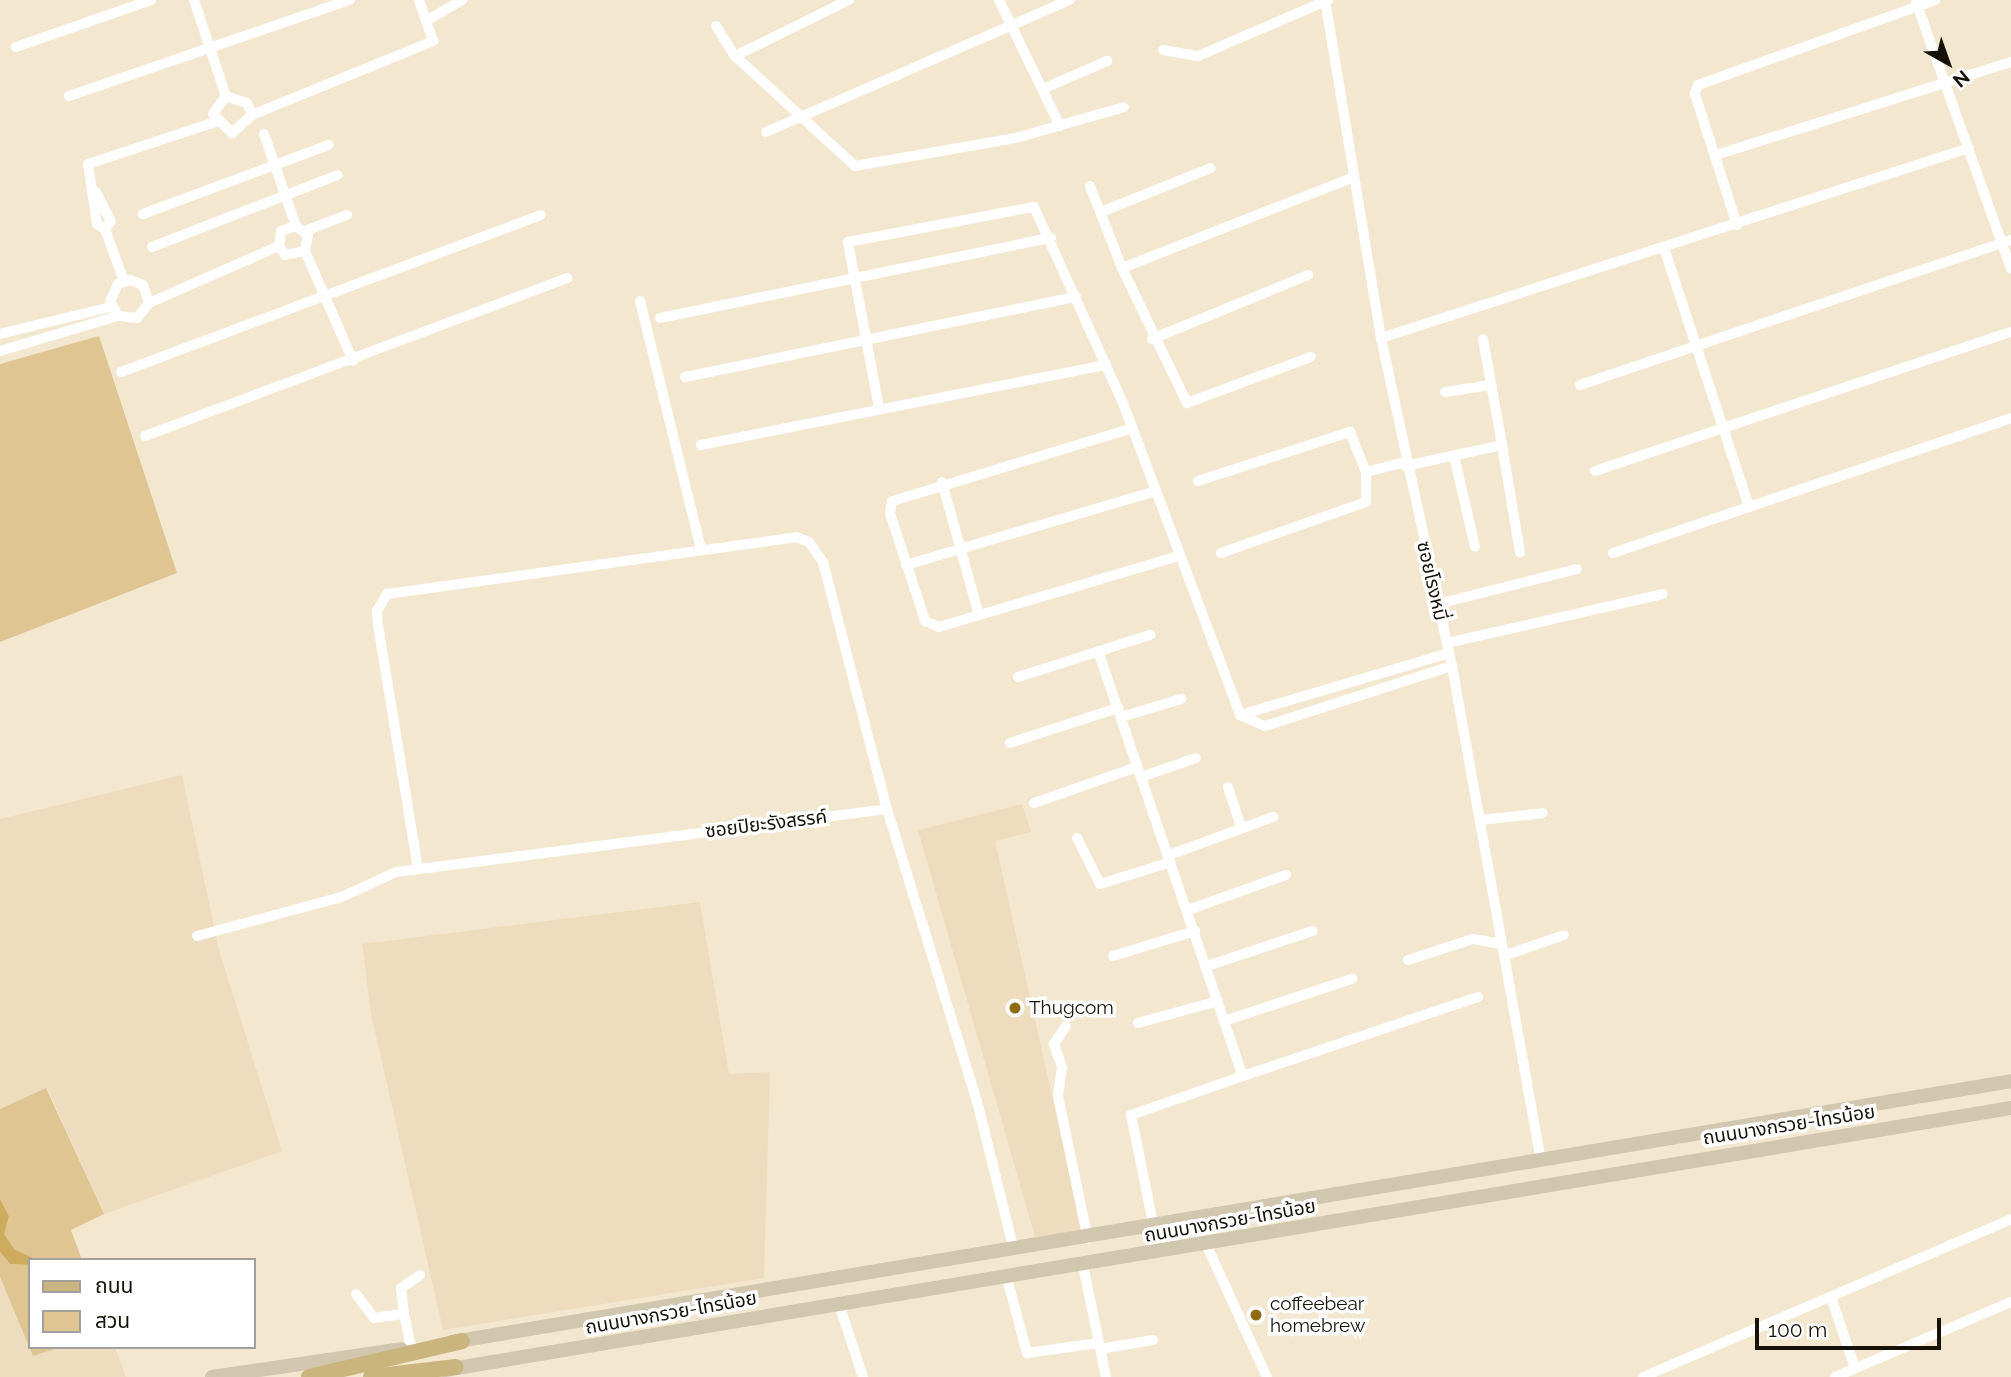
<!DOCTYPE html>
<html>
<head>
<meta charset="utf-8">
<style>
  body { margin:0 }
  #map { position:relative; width:2011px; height:1377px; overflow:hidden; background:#f3e8cf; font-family:Raleway,"Noto Sans Thai",sans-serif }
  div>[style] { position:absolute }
  .built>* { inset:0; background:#edddbe }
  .green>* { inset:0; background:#dec592 }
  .forest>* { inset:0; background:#cfab5e }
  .street>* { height:10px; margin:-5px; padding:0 5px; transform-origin:5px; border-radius:5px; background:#fff }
  .secondary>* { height:14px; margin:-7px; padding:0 7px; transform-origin:7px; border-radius:7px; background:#d1c6ae }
  .primary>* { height:16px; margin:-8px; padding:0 8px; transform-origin:8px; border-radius:8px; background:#cbb57f }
  .dots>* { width:19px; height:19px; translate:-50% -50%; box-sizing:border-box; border:4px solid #fff; border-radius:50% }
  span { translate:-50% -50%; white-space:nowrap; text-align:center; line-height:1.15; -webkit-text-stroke:7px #fff; paint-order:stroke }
  .street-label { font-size:19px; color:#161209 }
  .poi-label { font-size:19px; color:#161209 }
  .left { translate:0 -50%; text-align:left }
  .legend { position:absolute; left:28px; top:1258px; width:228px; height:91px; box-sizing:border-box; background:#fff; border:2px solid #a2a09d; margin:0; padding:9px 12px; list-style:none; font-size:21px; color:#161209 }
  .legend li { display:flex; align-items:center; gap:14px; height:35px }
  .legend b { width:35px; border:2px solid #a2a09d }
  .north { position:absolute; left:1913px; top:28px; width:70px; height:70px; -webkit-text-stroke:5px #fff; paint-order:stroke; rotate:140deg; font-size:19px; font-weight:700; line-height:28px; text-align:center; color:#161209 }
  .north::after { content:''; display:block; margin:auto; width:24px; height:32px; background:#161209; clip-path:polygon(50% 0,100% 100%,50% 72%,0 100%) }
  .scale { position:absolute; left:1755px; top:1318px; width:186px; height:32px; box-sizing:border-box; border:4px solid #161209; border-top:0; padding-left:9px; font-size:21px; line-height:24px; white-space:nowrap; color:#161209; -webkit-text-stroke:5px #fff; paint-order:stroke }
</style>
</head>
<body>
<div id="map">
  <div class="built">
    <div style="clip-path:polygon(182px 775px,219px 950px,282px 1151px,104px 1214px,47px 1088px,0 1109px,0 819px)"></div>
    <div style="clip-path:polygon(1022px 804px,1031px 832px,995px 841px,1082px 1230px,1035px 1237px,918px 830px)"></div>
    <div style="clip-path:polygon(700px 902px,729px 1074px,770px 1072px,764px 1278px,443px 1330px,371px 1014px,362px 944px)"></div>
    <div style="clip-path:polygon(0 1277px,33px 1356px,61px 1347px,115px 1347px,126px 1377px,0 1377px)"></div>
  </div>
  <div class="green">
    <div style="clip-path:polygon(99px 336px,177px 573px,0 642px,0 364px)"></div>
    <div style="clip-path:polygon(46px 1088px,104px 1214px,71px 1230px,82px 1260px,37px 1260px,14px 1249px,3px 1234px,9px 1216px,0 1199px,0 1109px)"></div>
    <div style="clip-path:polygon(0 1252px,10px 1264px,30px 1265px,30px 1347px,61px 1347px,33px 1356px,0 1277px)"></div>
  </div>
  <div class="forest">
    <div style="clip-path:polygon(0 1199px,9px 1216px,4px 1234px,14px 1249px,37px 1260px,30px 1265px,10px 1264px,0 1252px)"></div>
  </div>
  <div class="street">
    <div style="left:194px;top:0;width:101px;rotate:71.6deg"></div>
    <div style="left:999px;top:0;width:140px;rotate:64.2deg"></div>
    <div style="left:1325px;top:0;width:343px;rotate:80.6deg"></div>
    <div style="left:1381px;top:338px;width:336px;rotate:77.8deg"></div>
    <div style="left:1452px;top:666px;width:503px;rotate:79.81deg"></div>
    <div style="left:1916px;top:2px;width:283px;rotate:70.4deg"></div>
    <div style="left:426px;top:21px;width:42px;rotate:-30.3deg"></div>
    <div style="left:716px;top:26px;width:36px;rotate:58deg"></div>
    <div style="left:735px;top:56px;width:163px;rotate:42.5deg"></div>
    <div style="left:855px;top:166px;width:163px;rotate:-9.9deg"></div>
    <div style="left:1016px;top:138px;width:112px;rotate:-16deg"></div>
    <div style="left:16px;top:47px;width:143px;rotate:-19.2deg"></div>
    <div style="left:1163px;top:50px;width:36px;rotate:10deg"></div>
    <div style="left:1198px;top:56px;width:142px;rotate:-23.3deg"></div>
    <div style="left:735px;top:56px;width:127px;rotate:-26.2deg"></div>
    <div style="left:1045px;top:88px;width:68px;rotate:-23.5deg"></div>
    <div style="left:69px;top:96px;width:297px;rotate:-18.9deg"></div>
    <div style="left:252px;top:115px;width:13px;rotate:-113deg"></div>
    <div style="left:247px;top:103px;width:22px;rotate:-162deg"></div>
    <div style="left:226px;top:96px;width:22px;rotate:126deg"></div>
    <div style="left:213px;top:114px;width:27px;rotate:45deg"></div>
    <div style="left:232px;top:133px;width:27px;rotate:-42deg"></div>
    <div style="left:252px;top:115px;width:196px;rotate:-22.2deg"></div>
    <div style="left:433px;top:41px;width:43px;rotate:-108.9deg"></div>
    <div style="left:766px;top:132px;width:331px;rotate:-23.5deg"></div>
    <div style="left:264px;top:134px;width:97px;rotate:70.8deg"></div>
    <div style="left:1716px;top:155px;width:309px;rotate:-17.5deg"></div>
    <div style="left:1090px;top:186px;width:88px;rotate:68.7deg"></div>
    <div style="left:1122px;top:268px;width:249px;rotate:-21.4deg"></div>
    <div style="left:96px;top:192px;width:33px;rotate:63deg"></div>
    <div style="left:111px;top:221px;width:10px;rotate:127deg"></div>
    <div style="left:1101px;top:212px;width:118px;rotate:-21.8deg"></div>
    <div style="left:143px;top:214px;width:198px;rotate:-20.4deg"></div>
    <div style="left:1737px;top:225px;width:138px;rotate:-107.8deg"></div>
    <div style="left:1695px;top:94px;width:9px;rotate:-72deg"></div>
    <div style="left:1698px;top:85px;width:252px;rotate:-19.7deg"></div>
    <div style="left:305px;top:231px;width:45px;rotate:-20.9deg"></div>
    <div style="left:152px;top:247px;width:199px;rotate:-21.2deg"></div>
    <div style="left:1664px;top:248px;width:273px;rotate:71.8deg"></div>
    <div style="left:305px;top:251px;width:20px;rotate:169deg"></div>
    <div style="left:285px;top:255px;width:11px;rotate:-124deg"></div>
    <div style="left:279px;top:246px;width:15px;rotate:-82deg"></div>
    <div style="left:281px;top:231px;width:16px;rotate:-18deg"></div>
    <div style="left:296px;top:226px;width:15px;rotate:37deg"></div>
    <div style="left:308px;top:235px;width:16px;rotate:101deg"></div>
    <div style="left:305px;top:251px;width:120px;rotate:66.4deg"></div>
    <div style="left:1122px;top:268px;width:150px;rotate:64.3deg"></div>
    <div style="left:1187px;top:403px;width:132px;rotate:-20.4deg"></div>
    <div style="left:124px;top:281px;width:55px;rotate:-110.1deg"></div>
    <div style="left:105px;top:229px;width:9px;rotate:-148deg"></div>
    <div style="left:97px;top:224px;width:61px;rotate:-98.5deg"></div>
    <div style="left:88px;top:164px;width:134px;rotate:-18.3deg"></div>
    <div style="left:640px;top:301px;width:256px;rotate:76.2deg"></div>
    <div style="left:149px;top:303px;width:19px;rotate:-108deg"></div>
    <div style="left:143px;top:285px;width:14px;rotate:-159deg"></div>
    <div style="left:130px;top:280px;width:13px;rotate:162deg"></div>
    <div style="left:118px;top:284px;width:19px;rotate:115deg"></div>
    <div style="left:110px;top:301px;width:17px;rotate:62deg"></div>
    <div style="left:118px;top:316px;width:19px;rotate:6deg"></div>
    <div style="left:137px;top:318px;width:19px;rotate:-51deg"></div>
    <div style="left:149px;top:303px;width:142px;rotate:-23.7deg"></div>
    <div style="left:660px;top:318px;width:399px;rotate:-11.6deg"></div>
    <div style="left:0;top:334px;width:114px;rotate:-13.7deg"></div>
    <div style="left:1381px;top:338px;width:618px;rotate:-17.91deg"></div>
    <div style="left:1152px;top:339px;width:169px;rotate:-22.3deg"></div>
    <div style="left:1483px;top:339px;width:108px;rotate:79.8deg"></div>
    <div style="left:0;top:351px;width:123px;rotate:-16.5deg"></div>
    <div style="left:121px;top:372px;width:448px;rotate:-20.5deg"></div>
    <div style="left:685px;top:377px;width:399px;rotate:-11.6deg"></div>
    <div style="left:1580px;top:385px;width:455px;rotate:-18.6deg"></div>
    <div style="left:1445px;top:392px;width:47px;rotate:-8.7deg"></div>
    <div style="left:879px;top:408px;width:169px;rotate:-100.6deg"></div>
    <div style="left:848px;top:242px;width:189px;rotate:-10.7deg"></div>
    <div style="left:1034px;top:207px;width:215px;rotate:65.6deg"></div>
    <div style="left:1123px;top:403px;width:333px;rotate:69.4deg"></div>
    <div style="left:1240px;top:715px;width:27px;rotate:24deg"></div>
    <div style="left:1265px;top:726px;width:196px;rotate:-17.8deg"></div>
    <div style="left:1133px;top:428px;width:252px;rotate:163.1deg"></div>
    <div style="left:892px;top:501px;width:12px;rotate:99deg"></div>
    <div style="left:890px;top:513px;width:114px;rotate:72deg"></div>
    <div style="left:925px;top:621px;width:15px;rotate:23deg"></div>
    <div style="left:939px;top:627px;width:249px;rotate:-16.5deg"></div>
    <div style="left:145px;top:436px;width:451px;rotate:-20.5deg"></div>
    <div style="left:701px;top:445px;width:413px;rotate:-11.2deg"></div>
    <div style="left:1454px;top:456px;width:93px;rotate:77deg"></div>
    <div style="left:1405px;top:466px;width:99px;rotate:-12.2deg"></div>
    <div style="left:1502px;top:445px;width:109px;rotate:80.5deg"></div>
    <div style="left:1595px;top:471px;width:439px;rotate:-18.5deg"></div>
    <div style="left:1198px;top:481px;width:160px;rotate:-17.9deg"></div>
    <div style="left:1350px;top:432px;width:43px;rotate:68.2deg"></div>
    <div style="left:942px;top:482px;width:138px;rotate:74.5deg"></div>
    <div style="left:1221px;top:553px;width:154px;rotate:-19.4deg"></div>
    <div style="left:1366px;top:502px;width:30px;rotate:-90deg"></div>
    <div style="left:1366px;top:472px;width:40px;rotate:-14.4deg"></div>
    <div style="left:1613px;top:553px;width:420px;rotate:-18.7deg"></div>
    <div style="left:906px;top:565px;width:261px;rotate:-16.5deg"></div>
    <div style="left:1438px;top:604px;width:143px;rotate:-14.1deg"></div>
    <div style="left:1447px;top:643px;width:221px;rotate:-12.8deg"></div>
    <div style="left:1098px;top:651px;width:449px;rotate:71.2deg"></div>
    <div style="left:1243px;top:1076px;width:119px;rotate:160.8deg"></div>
    <div style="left:1131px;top:1115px;width:115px;rotate:78.5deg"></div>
    <div style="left:1018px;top:677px;width:139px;rotate:-17.7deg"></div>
    <div style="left:1240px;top:715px;width:218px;rotate:-16.5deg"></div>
    <div style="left:1121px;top:717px;width:63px;rotate:-16.7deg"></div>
    <div style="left:1010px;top:743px;width:114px;rotate:-18deg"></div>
    <div style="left:1141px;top:777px;width:58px;rotate:-19.1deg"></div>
    <div style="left:1228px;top:787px;width:42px;rotate:72deg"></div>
    <div style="left:1034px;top:803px;width:109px;rotate:-19.3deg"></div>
    <div style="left:1481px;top:820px;width:62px;rotate:-6.4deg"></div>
    <div style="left:1077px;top:838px;width:51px;rotate:63.4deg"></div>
    <div style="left:1100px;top:884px;width:74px;rotate:-17.2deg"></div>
    <div style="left:1169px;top:855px;width:111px;rotate:-20.1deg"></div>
    <div style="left:418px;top:869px;width:246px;rotate:-99.3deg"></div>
    <div style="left:378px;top:626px;width:15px;rotate:-94deg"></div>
    <div style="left:377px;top:611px;width:20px;rotate:-60deg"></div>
    <div style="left:387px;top:594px;width:413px;rotate:-7.9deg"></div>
    <div style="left:796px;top:537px;width:14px;rotate:21deg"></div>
    <div style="left:809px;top:542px;width:24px;rotate:55deg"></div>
    <div style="left:823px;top:562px;width:255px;rotate:75.5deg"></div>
    <div style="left:1188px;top:910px;width:104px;rotate:-19.7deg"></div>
    <div style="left:197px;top:936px;width:150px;rotate:-15.1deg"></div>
    <div style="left:342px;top:897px;width:60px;rotate:-24.8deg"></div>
    <div style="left:396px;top:872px;width:495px;rotate:-7.3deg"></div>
    <div style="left:887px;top:809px;width:306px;rotate:72.9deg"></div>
    <div style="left:977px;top:1101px;width:154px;rotate:76.1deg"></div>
    <div style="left:1506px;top:955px;width:61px;rotate:-19deg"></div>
    <div style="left:1113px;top:956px;width:86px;rotate:-17deg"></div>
    <div style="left:1408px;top:960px;width:68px;rotate:-17.9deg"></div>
    <div style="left:1473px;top:939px;width:29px;rotate:10deg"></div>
    <div style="left:1207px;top:966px;width:111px;rotate:-18.4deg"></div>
    <div style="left:1224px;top:1021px;width:135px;rotate:-18.2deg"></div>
    <div style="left:1138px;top:1023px;width:83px;rotate:-15.4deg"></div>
    <div style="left:1066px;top:1026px;width:22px;rotate:124deg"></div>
    <div style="left:1054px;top:1044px;width:24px;rotate:71deg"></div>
    <div style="left:1062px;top:1067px;width:29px;rotate:98deg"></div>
    <div style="left:1058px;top:1096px;width:146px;rotate:78.2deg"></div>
    <div style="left:1243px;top:1076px;width:248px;rotate:-18.6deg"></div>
    <div style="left:1206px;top:1244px;width:146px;rotate:65.4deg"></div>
    <div style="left:1083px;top:1265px;width:114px;rotate:78.4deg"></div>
    <div style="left:1007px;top:1278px;width:78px;rotate:75.1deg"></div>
    <div style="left:1027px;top:1353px;width:72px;rotate:-8deg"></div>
    <div style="left:356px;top:1294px;width:30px;rotate:53deg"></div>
    <div style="left:374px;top:1318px;width:30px;rotate:-8deg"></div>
    <div style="left:404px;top:1314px;width:34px;rotate:78deg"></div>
    <div style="left:1831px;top:1297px;width:75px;rotate:71.3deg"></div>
    <div style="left:839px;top:1304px;width:77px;rotate:71.8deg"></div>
    <div style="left:404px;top:1314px;width:26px;rotate:-97deg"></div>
    <div style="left:401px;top:1288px;width:23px;rotate:-34deg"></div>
    <div style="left:1100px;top:1349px;width:54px;rotate:-9.6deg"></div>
    <div style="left:1643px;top:1377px;width:400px;rotate:-23.2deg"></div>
    <div style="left:1835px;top:1377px;width:191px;rotate:-23.1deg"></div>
  </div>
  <div class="secondary">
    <div style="left:452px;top:1342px;width:1581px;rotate:-9.5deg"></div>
    <div style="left:445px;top:1370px;width:1588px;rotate:-9.5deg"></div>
    <div style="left:212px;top:1377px;width:191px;rotate:-8.4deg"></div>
  </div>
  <div class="primary">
    <div style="left:309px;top:1377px;width:157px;rotate:-13.2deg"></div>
    <div style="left:371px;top:1377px;width:85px;rotate:-6.8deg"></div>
  </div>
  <div class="dots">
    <div style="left:1015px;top:1008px;background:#8e6b0f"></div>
    <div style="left:1256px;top:1315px;background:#8e6b0f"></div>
  </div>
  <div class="street-label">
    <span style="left:1432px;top:581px;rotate:77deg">ซอยโรงหมี่</span>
    <span style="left:766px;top:824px;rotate:-7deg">ซอยปิยะรังสรรค์</span>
    <span style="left:1789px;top:1125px;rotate:-9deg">ถนนบางกรวย-ไทรน้อย</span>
    <span style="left:1230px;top:1221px;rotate:-10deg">ถนนบางกรวย-ไทรน้อย</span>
    <span style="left:671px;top:1313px;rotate:-10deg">ถนนบางกรวย-ไทรน้อย</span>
  </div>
  <div class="poi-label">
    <span class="left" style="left:1029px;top:1008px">Thugcom</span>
    <span class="left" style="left:1270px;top:1315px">coffeebear<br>homebrew</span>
  </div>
  <ul class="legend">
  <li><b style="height:9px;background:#cbb57f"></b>ถนน</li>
  <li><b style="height:19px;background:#dec592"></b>สวน</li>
  </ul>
  <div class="north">N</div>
  <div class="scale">100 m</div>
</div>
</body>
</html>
